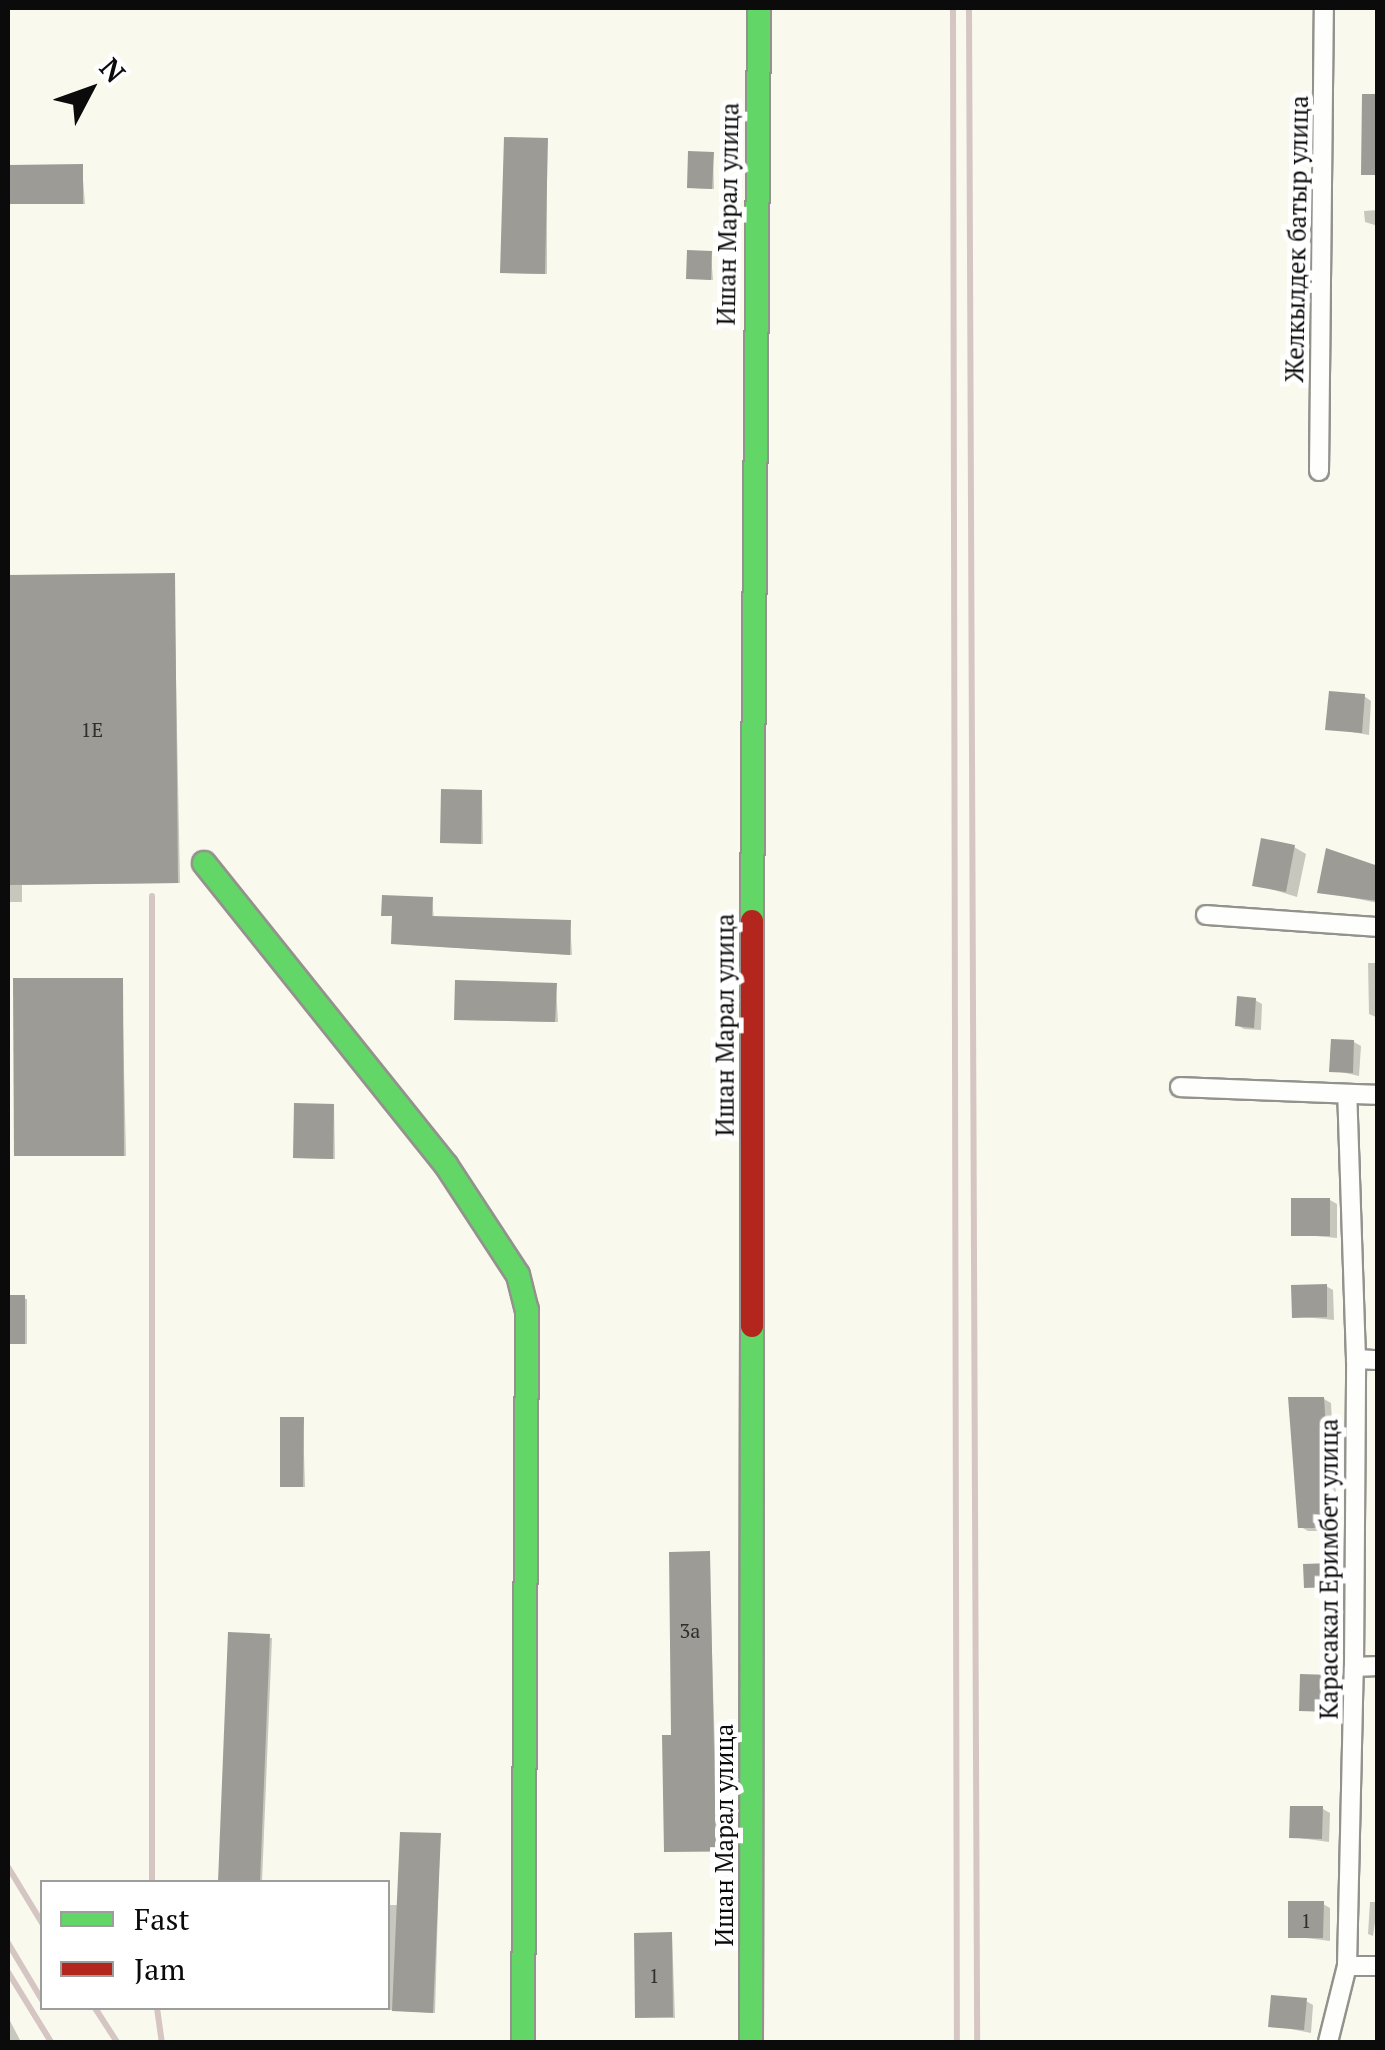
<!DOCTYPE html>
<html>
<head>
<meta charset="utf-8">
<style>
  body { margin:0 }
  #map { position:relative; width:1385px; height:2050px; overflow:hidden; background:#faf9ee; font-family:"PT Serif",serif }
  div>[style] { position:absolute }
  .shadow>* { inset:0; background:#0003 }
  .building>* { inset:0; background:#9c9b95 }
  .roads { filter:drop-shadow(2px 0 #93928d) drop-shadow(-2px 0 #93928d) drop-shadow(0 2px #93928d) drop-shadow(0 -2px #93928d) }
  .street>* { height:18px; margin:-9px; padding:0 9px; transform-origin:9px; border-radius:9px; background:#fefefc }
  .fast>* { height:22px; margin:-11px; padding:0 11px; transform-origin:11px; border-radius:11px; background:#63d668 }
  .jam>* { height:22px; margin:-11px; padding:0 11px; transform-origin:11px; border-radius:11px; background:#b3261e }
  .rail>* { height:6px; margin:-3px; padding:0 3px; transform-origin:3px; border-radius:3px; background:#d5c6c4 }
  span { translate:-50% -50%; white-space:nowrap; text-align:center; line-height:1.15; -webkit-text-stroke:10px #fff; paint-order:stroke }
  .number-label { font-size:20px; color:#2f2f2e }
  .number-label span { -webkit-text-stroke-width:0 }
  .street-label { font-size:25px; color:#0b0b0b }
  .frame { position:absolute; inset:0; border:10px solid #0b0b0b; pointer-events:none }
  .legend { position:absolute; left:40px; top:1880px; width:350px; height:130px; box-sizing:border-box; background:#fff; border:2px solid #9d9d9d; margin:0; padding:12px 18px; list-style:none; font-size:30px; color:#0b0b0b }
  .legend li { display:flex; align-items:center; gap:20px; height:50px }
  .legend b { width:50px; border:2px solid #9d9d9d }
  .north { position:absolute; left:40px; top:40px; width:100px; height:100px; -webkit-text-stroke:8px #fff; paint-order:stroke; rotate:49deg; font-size:28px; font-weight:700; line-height:40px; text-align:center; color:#0b0b0b }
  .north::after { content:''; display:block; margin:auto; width:35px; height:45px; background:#0b0b0b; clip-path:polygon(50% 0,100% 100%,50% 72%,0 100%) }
</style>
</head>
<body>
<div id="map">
  <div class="shadow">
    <div style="clip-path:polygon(547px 140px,547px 274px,505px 273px,503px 272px)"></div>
    <div style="clip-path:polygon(713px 155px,714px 189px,692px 188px)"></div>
    <div style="clip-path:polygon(8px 167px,82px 167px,85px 204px,8px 204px)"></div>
    <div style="clip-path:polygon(1378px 210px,1378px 226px,1365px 222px,1364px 211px)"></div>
    <div style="clip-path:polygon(711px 254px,713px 280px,689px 278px)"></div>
    <div style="clip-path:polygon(174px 576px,180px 883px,22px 885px,22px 902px,8px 902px,8px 577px)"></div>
    <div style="clip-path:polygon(1364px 696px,1371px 701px,1369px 735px,1328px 728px)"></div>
    <div style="clip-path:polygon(482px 792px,483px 844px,442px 842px)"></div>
    <div style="clip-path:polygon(1294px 847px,1306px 854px,1297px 897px,1254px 884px)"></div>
    <div style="clip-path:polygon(1328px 851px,1378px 869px,1378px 903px,1319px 891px)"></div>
    <div style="clip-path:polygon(432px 899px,434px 919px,570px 923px,572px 955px,396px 944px)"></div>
    <div style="clip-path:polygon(1368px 963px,1378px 963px,1378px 1018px,1369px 1014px)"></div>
    <div style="clip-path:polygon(122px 980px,126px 1156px,16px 1155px)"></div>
    <div style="clip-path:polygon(556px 986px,558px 1022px,459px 1020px)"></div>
    <div style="clip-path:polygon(1255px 1000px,1262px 1004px,1261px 1030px,1244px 1029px,1237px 1025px)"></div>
    <div style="clip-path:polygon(1354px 1042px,1361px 1046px,1359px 1076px,1332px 1070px)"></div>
    <div style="clip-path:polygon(334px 1107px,335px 1159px,298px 1158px)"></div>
    <div style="clip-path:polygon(1330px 1200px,1337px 1204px,1337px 1238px,1294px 1234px)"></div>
    <div style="clip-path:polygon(1326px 1286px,1333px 1290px,1334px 1320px,1294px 1316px)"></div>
    <div style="clip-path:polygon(8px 1298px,27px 1299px,27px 1344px,8px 1344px)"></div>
    <div style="clip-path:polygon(1324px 1399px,1331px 1403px,1338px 1531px,1308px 1531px,1301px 1527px)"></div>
    <div style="clip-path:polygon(303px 1420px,305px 1487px,285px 1487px)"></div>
    <div style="clip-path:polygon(709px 1554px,718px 1852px,669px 1852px,674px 1738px)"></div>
    <div style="clip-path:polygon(1332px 1565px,1339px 1570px,1339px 1590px,1306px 1586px)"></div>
    <div style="clip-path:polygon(230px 1635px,272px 1638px,262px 1882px,220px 1882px)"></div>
    <div style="clip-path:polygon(1331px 1677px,1338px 1681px,1338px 1714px,1301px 1709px)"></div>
    <div style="clip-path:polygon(1323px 1809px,1330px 1813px,1329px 1842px,1292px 1837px)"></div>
    <div style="clip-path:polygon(440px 1836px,435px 2013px,360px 2008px,388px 2008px,388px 1905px,399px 1905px)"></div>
    <div style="clip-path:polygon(1370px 1902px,1378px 1902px,1373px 1936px,1368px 1934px)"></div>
    <div style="clip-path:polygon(1323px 1904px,1330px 1908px,1330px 1941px,1290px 1936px)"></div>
    <div style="clip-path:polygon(672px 1935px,675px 2018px,640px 2018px,638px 2016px)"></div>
    <div style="clip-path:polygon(1306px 2001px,1313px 2005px,1311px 2033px,1271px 2025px)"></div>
    <div style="clip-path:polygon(8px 2017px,21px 2042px,8px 2042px)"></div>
  </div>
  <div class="building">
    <div style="clip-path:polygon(1362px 94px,1378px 94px,1378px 175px,1361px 175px)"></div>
    <div style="clip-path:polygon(504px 137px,548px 138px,545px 274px,500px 273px)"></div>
    <div style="clip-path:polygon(688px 151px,714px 152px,712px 189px,687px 188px)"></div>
    <div style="clip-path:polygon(83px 164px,83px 204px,8px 204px,8px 165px)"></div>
    <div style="clip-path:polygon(687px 250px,712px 251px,711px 280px,686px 279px)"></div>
    <div style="clip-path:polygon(175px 573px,178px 883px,8px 885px,8px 575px)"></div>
    <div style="clip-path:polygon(1329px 691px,1365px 694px,1362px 733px,1325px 730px)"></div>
    <div style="clip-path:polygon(441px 789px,482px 790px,481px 844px,440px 843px)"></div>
    <div style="clip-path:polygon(1261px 838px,1295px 845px,1286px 892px,1252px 886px)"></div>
    <div style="clip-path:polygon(1326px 848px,1378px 866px,1378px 901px,1317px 893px)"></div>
    <div style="clip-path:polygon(382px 895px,433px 897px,432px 916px,571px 920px,570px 955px,391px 944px,392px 916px,381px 916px)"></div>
    <div style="clip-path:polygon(13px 978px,123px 978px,124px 1156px,14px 1156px)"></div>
    <div style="clip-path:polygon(455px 980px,557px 983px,555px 1022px,454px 1020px)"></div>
    <div style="clip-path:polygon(1237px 996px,1256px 998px,1254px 1028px,1235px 1026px)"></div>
    <div style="clip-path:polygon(1331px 1039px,1354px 1040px,1353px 1073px,1329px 1072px)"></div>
    <div style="clip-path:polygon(294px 1103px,334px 1104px,333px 1159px,293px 1158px)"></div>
    <div style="clip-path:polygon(1291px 1198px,1330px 1198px,1330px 1236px,1291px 1236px)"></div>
    <div style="clip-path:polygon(1327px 1284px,1327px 1317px,1292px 1318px,1291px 1285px)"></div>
    <div style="clip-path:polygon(8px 1295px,25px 1295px,25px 1344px,8px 1344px)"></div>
    <div style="clip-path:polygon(1288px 1397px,1324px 1397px,1332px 1528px,1298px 1528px)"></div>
    <div style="clip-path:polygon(280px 1417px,304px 1417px,303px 1487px,280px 1487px)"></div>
    <div style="clip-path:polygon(710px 1551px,716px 1851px,664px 1852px,662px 1735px,671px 1735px,669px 1552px)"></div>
    <div style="clip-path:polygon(1332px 1563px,1333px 1587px,1304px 1588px,1303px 1564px)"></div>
    <div style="clip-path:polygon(228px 1632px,270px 1634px,260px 1882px,218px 1882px)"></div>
    <div style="clip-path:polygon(1300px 1674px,1332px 1675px,1331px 1712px,1299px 1711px)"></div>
    <div style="clip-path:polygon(1290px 1806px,1323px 1806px,1322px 1839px,1289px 1838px)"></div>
    <div style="clip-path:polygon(400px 1832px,441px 1833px,433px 2013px,392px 2011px)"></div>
    <div style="clip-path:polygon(1288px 1901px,1324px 1901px,1323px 1938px,1288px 1938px)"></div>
    <div style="clip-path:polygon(672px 1932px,673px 2017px,635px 2018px,634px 1933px)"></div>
    <div style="clip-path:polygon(1271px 1995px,1307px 1998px,1304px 2030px,1268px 2027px)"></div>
  </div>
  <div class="roads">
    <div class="street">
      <div style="left:1319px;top:471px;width:463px;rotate:-89.4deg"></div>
      <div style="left:1206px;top:915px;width:172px;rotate:4deg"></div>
      <div style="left:1180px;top:1087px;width:198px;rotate:2.3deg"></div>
      <div style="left:1356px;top:1359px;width:22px;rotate:3deg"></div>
      <div style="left:1354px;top:1667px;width:24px;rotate:-2deg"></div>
      <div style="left:1347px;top:1966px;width:31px"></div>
      <div style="left:1328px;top:2042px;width:78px;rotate:-76deg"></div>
      <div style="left:1347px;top:1966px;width:299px;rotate:-88.7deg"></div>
      <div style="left:1354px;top:1667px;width:308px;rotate:-89.6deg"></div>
      <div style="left:1356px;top:1359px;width:265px;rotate:-91.9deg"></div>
    </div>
    <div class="fast">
      <div style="left:204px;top:863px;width:387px;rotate:51.3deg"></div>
      <div style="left:446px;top:1165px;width:131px;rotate:56.8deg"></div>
      <div style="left:518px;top:1275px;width:36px;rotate:76deg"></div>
      <div style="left:527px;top:1310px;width:732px;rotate:90.31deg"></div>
      <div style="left:752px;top:921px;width:913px;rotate:-89.56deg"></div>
      <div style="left:751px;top:2042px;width:716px;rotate:-89.92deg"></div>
    </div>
    <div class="jam">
      <div style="left:752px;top:1326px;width:405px;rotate:-90deg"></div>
    </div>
  </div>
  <div class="rail">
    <div style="left:953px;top:8px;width:2034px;rotate:89.89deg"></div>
    <div style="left:969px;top:8px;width:2034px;rotate:89.77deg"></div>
    <div style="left:152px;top:896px;width:986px;rotate:90deg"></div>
    <div style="left:8px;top:1867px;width:66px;rotate:58.7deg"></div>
    <div style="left:8px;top:1943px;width:66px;rotate:59.2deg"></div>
    <div style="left:8px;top:1972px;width:82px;rotate:58.4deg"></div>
    <div style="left:95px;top:2008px;width:40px;rotate:57.1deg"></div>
    <div style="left:157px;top:2008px;width:34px;rotate:82deg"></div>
  </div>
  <div class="number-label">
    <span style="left:92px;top:729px">1Е</span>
    <span style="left:690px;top:1630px">3а</span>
    <span style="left:1306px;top:1920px">1</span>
    <span style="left:654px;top:1975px">1</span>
  </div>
  <div class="street-label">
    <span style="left:728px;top:214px;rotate:-89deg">Ишан Марал улица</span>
    <span style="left:1297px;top:239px;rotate:-89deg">Желкылдек батыр улица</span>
    <span style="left:725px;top:1025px;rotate:-90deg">Ишан Марал улица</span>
    <span style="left:1329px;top:1569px;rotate:-90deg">Карасакал Еримбет улица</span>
    <span style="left:724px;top:1835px;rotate:-90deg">Ишан Марал улица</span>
  </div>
  <div class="frame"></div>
  <ul class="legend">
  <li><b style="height:12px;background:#63d668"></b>Fast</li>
  <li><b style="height:12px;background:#b3261e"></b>Jam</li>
  </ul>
  <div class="north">N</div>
</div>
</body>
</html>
